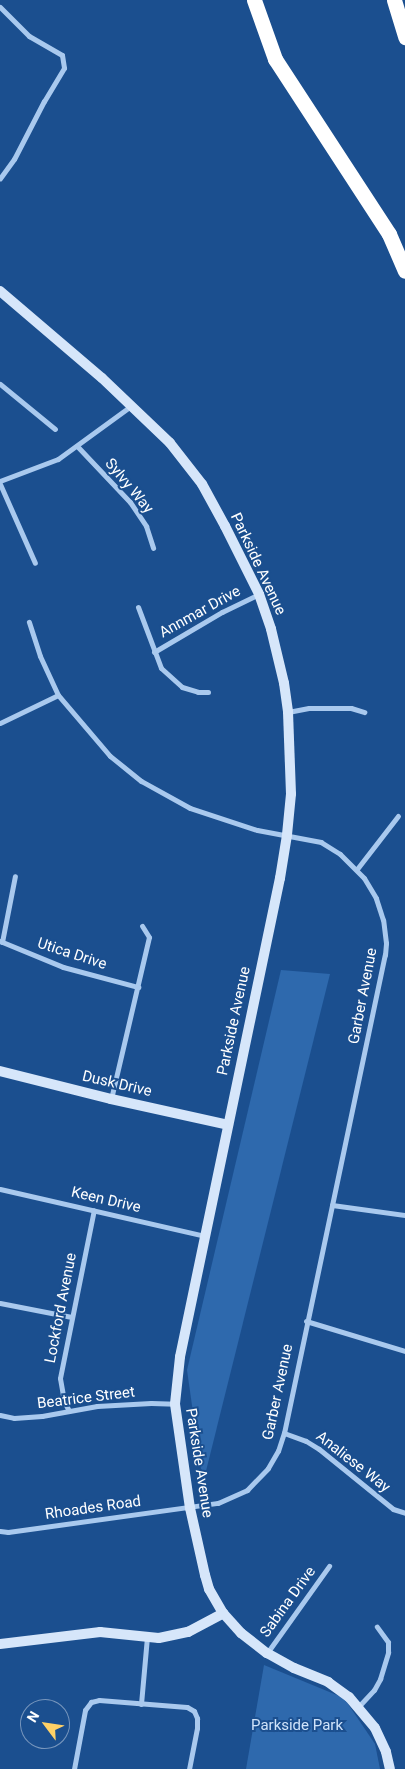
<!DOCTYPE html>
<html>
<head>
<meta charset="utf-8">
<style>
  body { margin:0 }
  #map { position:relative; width:405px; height:1769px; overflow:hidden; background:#1b4f8f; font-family:Roboto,sans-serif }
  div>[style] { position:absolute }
  .green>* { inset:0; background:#2e69ad }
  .street>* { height:5px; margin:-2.5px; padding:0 2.5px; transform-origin:2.5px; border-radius:2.5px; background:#a9c9ee }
  .secondary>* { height:10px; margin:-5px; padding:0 5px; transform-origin:5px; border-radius:5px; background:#d6e6fa }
  .highway>* { height:15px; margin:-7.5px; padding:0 7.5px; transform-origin:7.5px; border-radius:7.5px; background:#fff }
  span { translate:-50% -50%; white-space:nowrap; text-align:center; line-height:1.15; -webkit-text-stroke:4px #1b4f8f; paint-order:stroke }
  .street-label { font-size:15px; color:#fff }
  .park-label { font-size:15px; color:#cfe3fa }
  .north { position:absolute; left:20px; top:1699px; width:50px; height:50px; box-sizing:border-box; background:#1b4f8f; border:1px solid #7695bc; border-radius:50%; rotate:301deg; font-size:14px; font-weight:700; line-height:20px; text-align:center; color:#fff }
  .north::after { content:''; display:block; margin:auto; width:18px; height:22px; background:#ffd166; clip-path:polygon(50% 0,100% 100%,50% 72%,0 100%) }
</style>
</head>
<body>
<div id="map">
  <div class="green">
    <div style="clip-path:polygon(281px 970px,330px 974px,203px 1483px,187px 1370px)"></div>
    <div style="clip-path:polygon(264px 1665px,344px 1698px,375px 1744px,380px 1769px,246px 1769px)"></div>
  </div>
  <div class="street">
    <div style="left:0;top:7px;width:41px;rotate:45deg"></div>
    <div style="left:29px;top:36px;width:38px;rotate:30deg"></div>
    <div style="left:62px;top:55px;width:13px;rotate:81deg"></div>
    <div style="left:64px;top:68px;width:39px;rotate:121deg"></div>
    <div style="left:44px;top:101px;width:65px;rotate:117.3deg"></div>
    <div style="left:14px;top:159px;width:24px;rotate:126deg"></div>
    <div style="left:0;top:384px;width:71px;rotate:39.3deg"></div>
    <div style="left:77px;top:446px;width:77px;rotate:46.6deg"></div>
    <div style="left:130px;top:502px;width:29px;rotate:56deg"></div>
    <div style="left:146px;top:526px;width:23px;rotate:72deg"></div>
    <div style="left:0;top:481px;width:62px;rotate:-20.8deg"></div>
    <div style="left:58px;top:459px;width:90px;rotate:-36deg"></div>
    <div style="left:0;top:484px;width:86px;rotate:66.1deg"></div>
    <div style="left:138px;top:607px;width:65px;rotate:69.3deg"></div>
    <div style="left:161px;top:668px;width:28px;rotate:42deg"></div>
    <div style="left:182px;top:687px;width:17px;rotate:17deg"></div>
    <div style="left:198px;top:692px;width:10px"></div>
    <div style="left:154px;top:652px;width:79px;rotate:-30.5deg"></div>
    <div style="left:222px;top:612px;width:41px;rotate:-25.9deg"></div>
    <div style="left:288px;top:712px;width:21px;rotate:-11deg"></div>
    <div style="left:309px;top:708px;width:42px"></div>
    <div style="left:351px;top:708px;width:14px;rotate:17deg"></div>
    <div style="left:0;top:723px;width:64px;rotate:-25.8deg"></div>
    <div style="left:357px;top:869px;width:67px;rotate:-52.3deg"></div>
    <div style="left:0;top:941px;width:68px;rotate:22.4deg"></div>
    <div style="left:63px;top:967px;width:78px;rotate:14.9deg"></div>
    <div style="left:2px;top:942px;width:67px;rotate:-78.9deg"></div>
    <div style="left:111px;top:1099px;width:166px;rotate:-76.8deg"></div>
    <div style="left:149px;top:937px;width:13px;rotate:-122deg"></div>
    <div style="left:0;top:1189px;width:211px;rotate:12.9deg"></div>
    <div style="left:332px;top:1205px;width:74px;rotate:7.8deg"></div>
    <div style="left:0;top:1303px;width:73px;rotate:11deg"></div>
    <div style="left:306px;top:1321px;width:103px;rotate:16.9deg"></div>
    <div style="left:69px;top:1411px;width:11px;rotate:-117deg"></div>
    <div style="left:64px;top:1401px;width:23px;rotate:-100deg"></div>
    <div style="left:60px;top:1378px;width:171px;rotate:-78.6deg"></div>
    <div style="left:0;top:1415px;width:14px;rotate:12deg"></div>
    <div style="left:14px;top:1418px;width:28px;rotate:-4deg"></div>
    <div style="left:42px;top:1416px;width:56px;rotate:-10.3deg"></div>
    <div style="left:97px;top:1406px;width:54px;rotate:-3.2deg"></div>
    <div style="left:151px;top:1403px;width:24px;rotate:2deg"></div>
    <div style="left:284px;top:1433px;width:23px;rotate:20deg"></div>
    <div style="left:306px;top:1441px;width:15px;rotate:32deg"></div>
    <div style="left:319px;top:1449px;width:95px;rotate:39deg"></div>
    <div style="left:393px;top:1509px;width:13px;rotate:18deg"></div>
    <div style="left:0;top:1531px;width:8px;rotate:7deg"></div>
    <div style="left:8px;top:1532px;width:212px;rotate:-7.9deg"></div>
    <div style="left:218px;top:1503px;width:32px;rotate:-24deg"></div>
    <div style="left:247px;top:1490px;width:30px;rotate:-46deg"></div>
    <div style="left:268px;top:1468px;width:20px;rotate:-60deg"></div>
    <div style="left:278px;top:1451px;width:19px;rotate:-72deg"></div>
    <div style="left:284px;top:1433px;width:489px;rotate:-78.1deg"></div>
    <div style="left:385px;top:955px;width:12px;rotate:-85deg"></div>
    <div style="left:386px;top:943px;width:23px;rotate:-97deg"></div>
    <div style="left:383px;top:920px;width:23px;rotate:-108deg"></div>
    <div style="left:376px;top:898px;width:23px;rotate:-121deg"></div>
    <div style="left:364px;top:878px;width:34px;rotate:-135deg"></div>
    <div style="left:340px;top:854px;width:22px;rotate:-148deg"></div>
    <div style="left:321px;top:842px;width:65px;rotate:-169.4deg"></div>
    <div style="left:257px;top:830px;width:71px;rotate:-161.8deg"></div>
    <div style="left:190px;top:808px;width:56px;rotate:-151.1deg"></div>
    <div style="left:141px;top:781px;width:40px;rotate:-141deg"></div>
    <div style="left:110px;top:756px;width:80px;rotate:-130.4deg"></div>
    <div style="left:58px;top:695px;width:43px;rotate:-114.8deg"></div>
    <div style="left:40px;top:656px;width:36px;rotate:-108deg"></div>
    <div style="left:267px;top:1653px;width:107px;rotate:-54.5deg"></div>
    <div style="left:141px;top:1704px;width:67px;rotate:-84.9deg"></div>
    <div style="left:359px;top:1706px;width:22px;rotate:-47deg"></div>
    <div style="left:374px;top:1690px;width:13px;rotate:-61deg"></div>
    <div style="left:380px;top:1679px;width:28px;rotate:-73deg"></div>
    <div style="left:388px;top:1652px;width:10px;rotate:-90deg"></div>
    <div style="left:388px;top:1642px;width:19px;rotate:-126deg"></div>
    <div style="left:74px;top:1769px;width:60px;rotate:-79.4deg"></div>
    <div style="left:85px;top:1710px;width:10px;rotate:-53deg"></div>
    <div style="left:91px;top:1702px;width:8px;rotate:-14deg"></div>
    <div style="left:99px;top:1700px;width:88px;rotate:4.5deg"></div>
    <div style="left:187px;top:1707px;width:8px;rotate:30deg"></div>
    <div style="left:194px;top:1711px;width:8px;rotate:67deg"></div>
    <div style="left:197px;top:1718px;width:10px;rotate:90deg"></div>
    <div style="left:197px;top:1728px;width:42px;rotate:101deg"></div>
  </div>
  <div class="secondary">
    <div style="left:0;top:291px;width:134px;rotate:40.5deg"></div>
    <div style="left:102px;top:378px;width:94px;rotate:43.7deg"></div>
    <div style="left:170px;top:443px;width:52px;rotate:52deg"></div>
    <div style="left:202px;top:484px;width:48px;rotate:61.3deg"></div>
    <div style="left:225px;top:526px;width:76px;rotate:63.4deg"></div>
    <div style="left:259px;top:594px;width:37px;rotate:71deg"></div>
    <div style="left:271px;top:629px;width:56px;rotate:76.5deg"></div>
    <div style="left:284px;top:683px;width:29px;rotate:82deg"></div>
    <div style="left:288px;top:712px;width:82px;rotate:87.9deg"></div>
    <div style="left:291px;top:794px;width:41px;rotate:95.6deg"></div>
    <div style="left:287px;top:835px;width:44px;rotate:99.2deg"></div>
    <div style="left:280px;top:878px;width:489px;rotate:101.8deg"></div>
    <div style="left:180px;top:1357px;width:47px;rotate:96.1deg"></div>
    <div style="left:175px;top:1404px;width:105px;rotate:81.8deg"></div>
    <div style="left:190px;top:1508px;width:69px;rotate:77.4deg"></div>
    <div style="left:205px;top:1575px;width:15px;rotate:74deg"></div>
    <div style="left:209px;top:1589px;width:28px;rotate:60deg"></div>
    <div style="left:223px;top:1613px;width:27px;rotate:48deg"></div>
    <div style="left:241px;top:1633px;width:33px;rotate:38deg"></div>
    <div style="left:267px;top:1653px;width:31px;rotate:29deg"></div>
    <div style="left:294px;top:1668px;width:37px;rotate:22deg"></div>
    <div style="left:328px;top:1682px;width:26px;rotate:36deg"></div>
    <div style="left:349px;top:1697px;width:40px;rotate:50deg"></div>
    <div style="left:375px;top:1728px;width:26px;rotate:65deg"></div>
    <div style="left:386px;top:1752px;width:17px;rotate:77deg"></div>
    <div style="left:0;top:1071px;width:114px;rotate:14.2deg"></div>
    <div style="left:111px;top:1099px;width:120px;rotate:12.5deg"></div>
    <div style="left:0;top:1644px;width:101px;rotate:-6.8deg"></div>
    <div style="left:100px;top:1632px;width:59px;rotate:5.8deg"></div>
    <div style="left:159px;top:1638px;width:30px;rotate:-12deg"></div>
    <div style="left:188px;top:1632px;width:40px;rotate:-28deg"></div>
  </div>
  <div class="highway">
    <div style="left:254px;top:0;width:63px;rotate:70.4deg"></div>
    <div style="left:275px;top:59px;width:209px;rotate:56.9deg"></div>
    <div style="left:389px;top:234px;width:40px;rotate:66.6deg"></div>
    <div style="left:394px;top:0;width:39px;rotate:73deg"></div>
  </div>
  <div class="street-label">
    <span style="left:129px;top:486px;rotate:50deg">Sylvy Way</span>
    <span style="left:258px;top:564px;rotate:65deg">Parkside Avenue</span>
    <span style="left:200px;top:612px;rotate:-29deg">Annmar Drive</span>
    <span style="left:72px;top:954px;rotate:18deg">Utica Drive</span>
    <span style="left:363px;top:996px;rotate:-79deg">Garber Avenue</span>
    <span style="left:234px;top:1021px;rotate:-78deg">Parkside Avenue</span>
    <span style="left:117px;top:1084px;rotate:13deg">Dusk Drive</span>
    <span style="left:106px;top:1200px;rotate:13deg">Keen Drive</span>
    <span style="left:61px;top:1308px;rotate:-79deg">Lockford Avenue</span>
    <span style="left:278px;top:1392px;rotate:-78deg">Garber Avenue</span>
    <span style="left:86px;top:1398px;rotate:-7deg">Beatrice Street</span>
    <span style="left:353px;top:1462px;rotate:38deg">Analiese Way</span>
    <span style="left:199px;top:1463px;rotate:81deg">Parkside Avenue</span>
    <span style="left:93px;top:1508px;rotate:-8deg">Rhoades Road</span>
    <span style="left:288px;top:1602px;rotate:-54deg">Sabina Drive</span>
  </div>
  <div class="park-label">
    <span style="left:297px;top:1726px">Parkside Park</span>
  </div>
  <div class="north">N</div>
</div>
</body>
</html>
